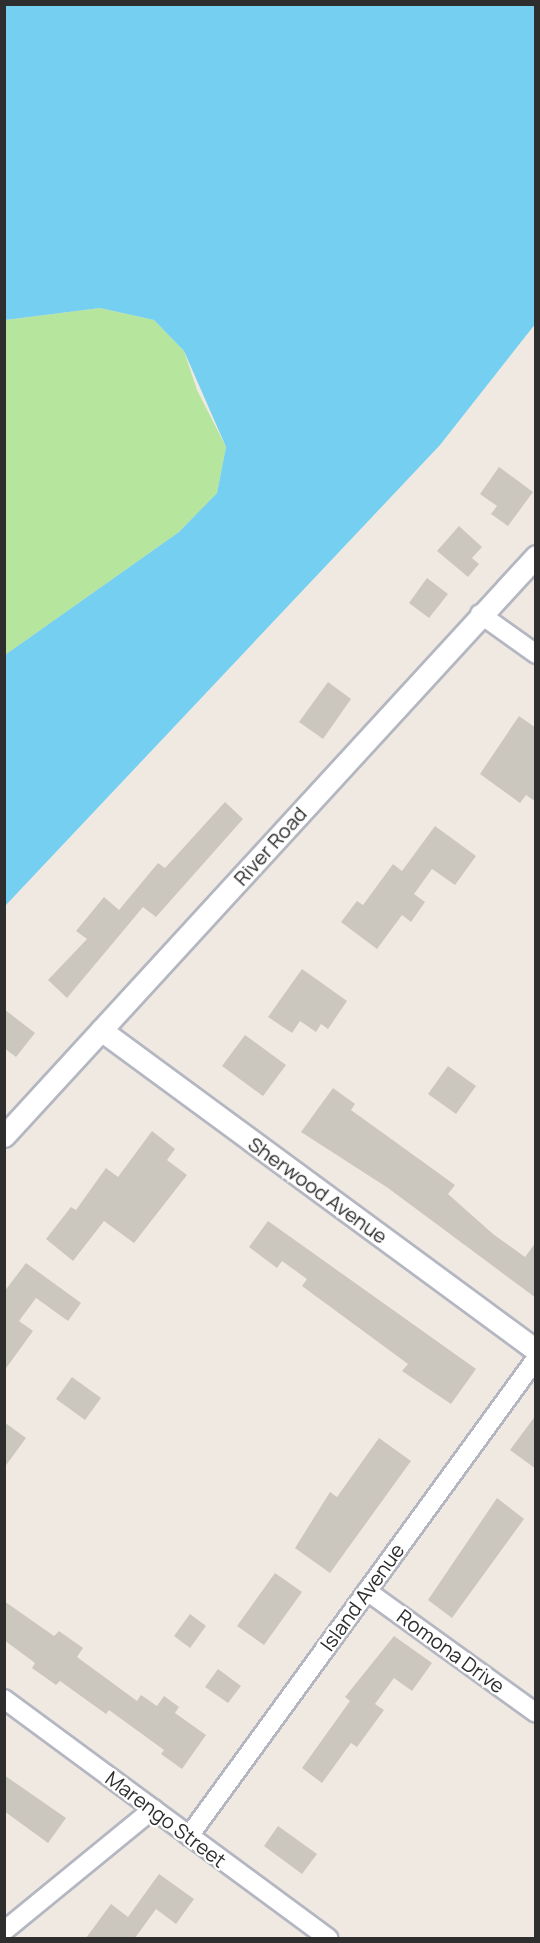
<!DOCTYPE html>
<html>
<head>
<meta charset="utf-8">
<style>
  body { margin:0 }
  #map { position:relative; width:540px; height:1943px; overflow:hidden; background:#efe9e1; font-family:Manrope,sans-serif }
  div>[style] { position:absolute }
  .green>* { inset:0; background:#b6e59e }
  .water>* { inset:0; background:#75cff0 }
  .building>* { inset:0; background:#cbc7bf }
  .roads { filter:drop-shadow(2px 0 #b4b7c1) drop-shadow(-2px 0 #b4b7c1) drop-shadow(0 2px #b4b7c1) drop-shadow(0 -2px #b4b7c1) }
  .minor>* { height:18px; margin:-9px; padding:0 9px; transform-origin:9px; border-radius:9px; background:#fff }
  .tertiary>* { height:21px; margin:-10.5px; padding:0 10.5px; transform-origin:10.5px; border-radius:10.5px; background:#fff }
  span { translate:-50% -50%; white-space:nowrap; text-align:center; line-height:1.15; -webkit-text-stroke:4.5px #fff; paint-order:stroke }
  .street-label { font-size:20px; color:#2e2e2e }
  .frame { position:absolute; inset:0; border:6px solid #2e2e2e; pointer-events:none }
</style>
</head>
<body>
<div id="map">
  <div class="green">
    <div style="clip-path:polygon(100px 308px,154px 320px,184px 351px,197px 390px,226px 447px,217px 493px,179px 532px,5px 655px,5px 320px)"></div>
  </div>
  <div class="water">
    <div style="clip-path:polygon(5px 4px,535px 5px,536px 323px,440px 445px,5px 906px,5px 655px,179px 532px,217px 493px,226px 447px,184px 351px,154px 320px,100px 308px,5px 320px)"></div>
  </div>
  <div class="building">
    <div style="clip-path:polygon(499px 467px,533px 492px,508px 526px,491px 514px,497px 506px,480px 494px)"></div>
    <div style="clip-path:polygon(459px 526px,482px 547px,472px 558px,479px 564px,468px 577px,437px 551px)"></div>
    <div style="clip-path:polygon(427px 578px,448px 594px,429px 618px,409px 603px)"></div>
    <div style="clip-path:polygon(328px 682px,351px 699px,323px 739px,299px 722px)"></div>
    <div style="clip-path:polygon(519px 716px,536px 728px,536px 802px,526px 795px,520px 803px,480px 774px)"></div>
    <div style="clip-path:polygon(225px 802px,243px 819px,156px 917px,143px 907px,67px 998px,48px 980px,87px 939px,76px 931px,104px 897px,119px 910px,158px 863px,165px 868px)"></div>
    <div style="clip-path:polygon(435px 826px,476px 856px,455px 885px,432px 869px,414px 894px,425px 902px,411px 922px,402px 915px,377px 949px,341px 922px,357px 901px,363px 905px,393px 864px,402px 871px)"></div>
    <div style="clip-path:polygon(302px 969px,347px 1001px,328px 1029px,321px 1024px,316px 1032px,300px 1021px,292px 1033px,268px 1017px)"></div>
    <div style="clip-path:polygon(4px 1009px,35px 1033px,16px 1057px,4px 1048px)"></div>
    <div style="clip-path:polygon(245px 1035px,286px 1065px,263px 1096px,222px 1066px)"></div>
    <div style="clip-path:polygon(448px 1066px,476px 1086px,456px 1114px,428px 1094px)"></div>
    <div style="clip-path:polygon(333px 1088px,355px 1104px,351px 1110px,455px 1185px,448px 1194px,493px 1234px,525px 1257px,536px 1242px,536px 1298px,388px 1188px,301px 1132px)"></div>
    <div style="clip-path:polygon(152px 1131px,175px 1149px,167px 1160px,187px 1175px,134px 1243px,104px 1221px,73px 1261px,46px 1239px,71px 1207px,76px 1210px,106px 1168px,118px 1177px)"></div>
    <div style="clip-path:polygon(268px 1221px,476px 1369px,451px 1404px,402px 1371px,408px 1364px,302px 1286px,307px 1279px,282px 1261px,277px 1268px,249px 1247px)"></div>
    <div style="clip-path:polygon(26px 1263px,81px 1303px,68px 1321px,36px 1298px,19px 1321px,33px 1331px,4px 1371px,4px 1292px)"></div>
    <div style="clip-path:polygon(72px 1377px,101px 1398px,85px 1420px,56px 1399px)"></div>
    <div style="clip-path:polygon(536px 1415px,536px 1469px,510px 1450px)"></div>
    <div style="clip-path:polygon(4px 1422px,26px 1438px,4px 1468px)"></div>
    <div style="clip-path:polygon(379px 1438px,411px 1461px,330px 1573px,295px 1548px,330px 1492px,337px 1497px)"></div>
    <div style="clip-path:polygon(497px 1498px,524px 1519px,452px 1618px,428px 1600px)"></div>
    <div style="clip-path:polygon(275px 1573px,302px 1592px,264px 1645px,237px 1626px)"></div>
    <div style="clip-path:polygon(4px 1601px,54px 1636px,59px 1631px,83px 1648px,77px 1657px,137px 1701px,141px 1695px,157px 1706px,164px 1696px,179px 1707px,175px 1713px,206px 1735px,182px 1769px,161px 1754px,164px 1750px,109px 1710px,106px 1714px,60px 1681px,56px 1685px,32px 1668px,35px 1663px,4px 1640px)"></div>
    <div style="clip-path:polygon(190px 1614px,206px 1626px,190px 1648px,174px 1636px)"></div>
    <div style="clip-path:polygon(394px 1636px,432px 1663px,412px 1691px,394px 1678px,375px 1704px,384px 1710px,357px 1747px,351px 1743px,322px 1783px,302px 1768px,350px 1701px,345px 1697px)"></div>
    <div style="clip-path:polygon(218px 1669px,241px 1686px,228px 1703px,205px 1687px)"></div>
    <div style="clip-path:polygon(4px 1775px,66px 1818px,48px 1843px,4px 1811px)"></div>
    <div style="clip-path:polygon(278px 1826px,317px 1854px,302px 1874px,264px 1846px)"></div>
    <div style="clip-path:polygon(159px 1874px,194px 1899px,176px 1924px,156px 1909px,135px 1938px,86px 1938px,111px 1904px,128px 1917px)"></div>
  </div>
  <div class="roads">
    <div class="minor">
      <div style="left:480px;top:614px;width:69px;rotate:35.5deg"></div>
      <div style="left:367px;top:1591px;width:208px;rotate:35.8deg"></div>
      <div style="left:4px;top:1699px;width:403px;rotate:36.4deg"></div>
      <div style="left:189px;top:1836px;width:590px;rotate:-53.97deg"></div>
      <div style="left:4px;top:1931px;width:193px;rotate:-39.3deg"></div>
    </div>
    <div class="tertiary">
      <div style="left:101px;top:1030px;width:540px;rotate:36.34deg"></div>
      <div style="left:4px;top:1136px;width:787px;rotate:-47.47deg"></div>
    </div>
  </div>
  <div class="street-label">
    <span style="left:270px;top:846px;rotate:-48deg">River Road</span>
    <span style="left:318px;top:1190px;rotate:36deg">Sherwood Avenue</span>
    <span style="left:362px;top:1597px;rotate:-54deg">Island Avenue</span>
    <span style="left:451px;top:1651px;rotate:36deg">Romona Drive</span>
    <span style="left:166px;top:1819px;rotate:37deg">Marengo Street</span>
  </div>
  <div class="frame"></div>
</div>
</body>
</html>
